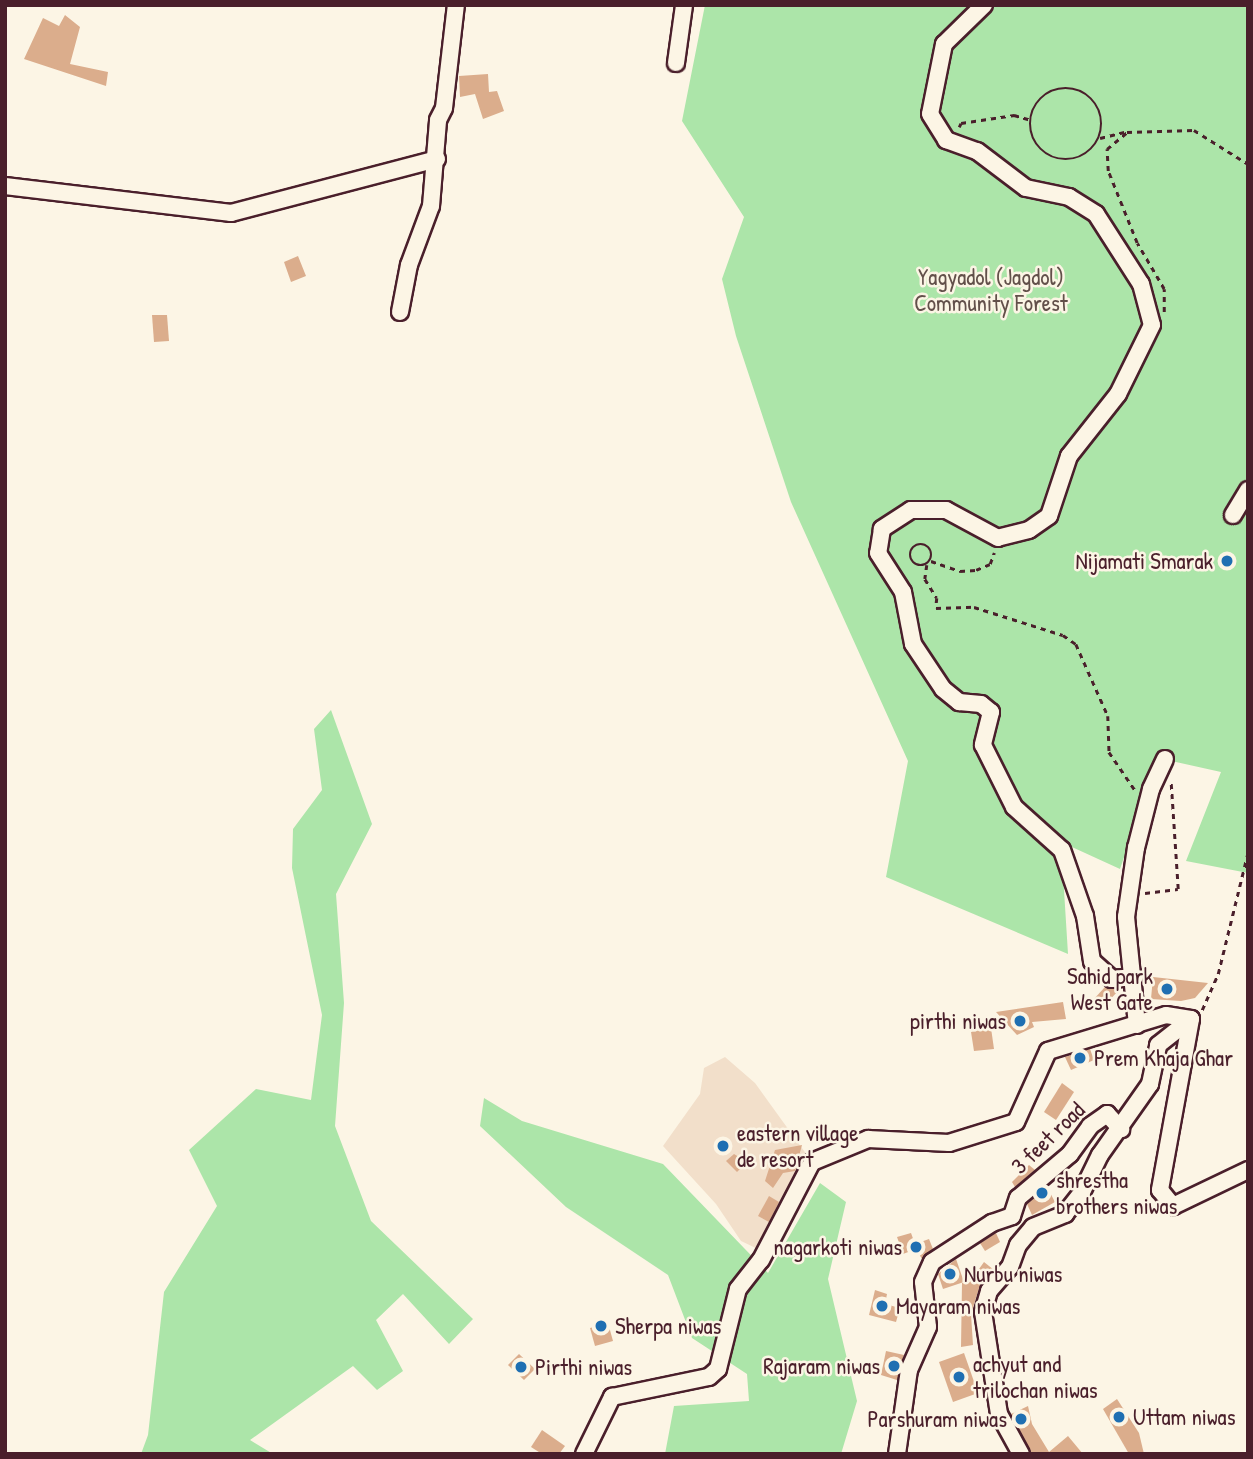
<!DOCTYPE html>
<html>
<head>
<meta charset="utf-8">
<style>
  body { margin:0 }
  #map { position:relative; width:1253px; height:1459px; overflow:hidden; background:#fcf5e5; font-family:"Patrick Hand",sans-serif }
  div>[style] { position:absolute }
  .built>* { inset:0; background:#f2dfca }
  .green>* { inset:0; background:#ace5a9 }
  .building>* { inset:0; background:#dbad8c }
  .path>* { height:2.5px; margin-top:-1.25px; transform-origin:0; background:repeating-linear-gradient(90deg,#4a1f2b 0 5px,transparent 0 10px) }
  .path>.ring { margin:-1.25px; padding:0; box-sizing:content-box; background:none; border:2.5px solid #4a1f2b; border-radius:50% }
  .roads { filter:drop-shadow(2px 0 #4a1f2b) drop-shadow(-2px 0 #4a1f2b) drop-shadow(0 2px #4a1f2b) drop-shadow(0 -2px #4a1f2b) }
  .minor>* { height:16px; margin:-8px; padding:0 8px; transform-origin:8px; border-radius:8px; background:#fcf5e5 }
  .dots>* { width:19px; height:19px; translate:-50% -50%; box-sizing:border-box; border:4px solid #fcf5e5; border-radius:50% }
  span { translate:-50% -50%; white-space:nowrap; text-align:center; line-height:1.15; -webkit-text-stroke:5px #fcf5e5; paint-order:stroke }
  .park-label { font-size:23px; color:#62504a }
  .poi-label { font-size:23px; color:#4a1f2b }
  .right { translate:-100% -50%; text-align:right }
  .left { translate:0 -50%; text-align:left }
  .street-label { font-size:23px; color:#4a1f2b }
  .frame { position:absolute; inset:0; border:7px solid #4a1f2b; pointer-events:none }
</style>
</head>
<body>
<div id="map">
  <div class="built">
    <div style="clip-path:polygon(725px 1057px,755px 1083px,812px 1162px,760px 1250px,741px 1241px,716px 1204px,663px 1146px,700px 1094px,704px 1068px)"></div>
  </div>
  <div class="green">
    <div style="clip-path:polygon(705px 5px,1248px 5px,1248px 873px,1186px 861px,1221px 772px,1158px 758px,1120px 869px,1061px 842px,1068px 954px,886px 877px,908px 761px,791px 502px,736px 336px,722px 279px,744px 217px,682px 121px)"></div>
    <div style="clip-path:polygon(331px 710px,372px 824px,336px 894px,344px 1003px,335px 1126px,371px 1221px,473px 1319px,449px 1344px,403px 1294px,376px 1320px,403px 1371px,377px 1390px,353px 1366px,250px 1440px,273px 1454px,141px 1454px,148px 1435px,164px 1292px,217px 1206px,189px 1150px,256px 1089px,311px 1100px,322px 1015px,292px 868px,293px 829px,322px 790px,314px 729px)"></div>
    <div style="clip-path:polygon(484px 1098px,522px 1121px,663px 1164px,768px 1273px,820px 1183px,846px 1202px,828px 1279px,857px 1401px,841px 1454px,665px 1454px,674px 1406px,749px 1401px,747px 1374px,692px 1338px,668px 1275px,566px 1207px,480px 1126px)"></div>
  </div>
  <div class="building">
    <div style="clip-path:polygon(65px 15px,80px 27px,70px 64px,108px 72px,106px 86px,24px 59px,43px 18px,59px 26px)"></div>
    <div style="clip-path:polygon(488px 74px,489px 92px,497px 91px,504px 111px,483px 119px,475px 94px,460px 97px,459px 76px)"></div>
    <div style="clip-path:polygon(298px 256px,306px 276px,291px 282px,284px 262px)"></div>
    <div style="clip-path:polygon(152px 315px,167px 315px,169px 341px,154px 342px)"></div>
    <div style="clip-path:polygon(1153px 977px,1208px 983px,1195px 998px,1181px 1001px,1151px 999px)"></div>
    <div style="clip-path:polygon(1105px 987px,1119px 990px,1104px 1006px,1093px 1000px)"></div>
    <div style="clip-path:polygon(1063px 1002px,1066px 1019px,1032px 1022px,1034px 1027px,1017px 1035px,996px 1012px)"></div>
    <div style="clip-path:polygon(991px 1028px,994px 1049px,974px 1051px,971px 1032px)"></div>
    <div style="clip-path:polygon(1090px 1049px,1094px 1060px,1071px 1070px,1065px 1057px)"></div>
    <div style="clip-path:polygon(1062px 1083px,1074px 1092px,1056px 1120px,1044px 1112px)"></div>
    <div style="clip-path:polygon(802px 1145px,795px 1171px,783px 1173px,773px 1188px,765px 1181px,775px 1150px)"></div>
    <div style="clip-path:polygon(734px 1154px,747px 1162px,737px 1172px,726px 1161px)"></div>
    <div style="clip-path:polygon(1029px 1165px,1035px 1170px,1015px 1187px,1012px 1182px)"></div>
    <div style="clip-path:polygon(1047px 1187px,1055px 1202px,1032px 1215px,1027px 1204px)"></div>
    <div style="clip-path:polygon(769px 1196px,779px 1202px,769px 1222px,758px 1216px)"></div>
    <div style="clip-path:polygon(911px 1233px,915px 1244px,929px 1239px,933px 1249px,922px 1259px,916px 1249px,903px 1254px,897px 1237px)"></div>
    <div style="clip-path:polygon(996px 1233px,1000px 1242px,985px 1251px,980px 1243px)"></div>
    <div style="clip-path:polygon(956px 1259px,964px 1282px,943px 1289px,938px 1274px)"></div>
    <div style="clip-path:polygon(984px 1262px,994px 1270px,979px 1288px,971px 1314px,973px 1345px,961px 1347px,962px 1283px,969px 1283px)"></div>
    <div style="clip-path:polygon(875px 1290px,887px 1294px,885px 1304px,900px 1308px,896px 1322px,869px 1315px)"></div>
    <div style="clip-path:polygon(608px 1323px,613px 1341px,595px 1346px,590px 1328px)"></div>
    <div style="clip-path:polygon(886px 1351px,904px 1355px,897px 1380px,881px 1375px)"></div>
    <div style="clip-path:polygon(964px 1353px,978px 1393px,953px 1402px,939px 1362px)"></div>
    <div style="clip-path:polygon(519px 1354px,535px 1369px,524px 1380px,508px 1365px)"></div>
    <div style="clip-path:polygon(1117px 1399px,1139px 1433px,1144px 1454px,1129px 1454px,1103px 1409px)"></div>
    <div style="clip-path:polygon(1028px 1406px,1032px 1424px,1049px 1452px,1068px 1436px,1083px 1454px,1031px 1454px,1011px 1414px)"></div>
    <div style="clip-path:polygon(542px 1430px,565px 1446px,559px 1454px,542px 1454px,531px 1447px)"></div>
  </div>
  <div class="path">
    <div class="ring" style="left:1030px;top:88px;width:69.5px;height:69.5px"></div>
    <div style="left:959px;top:127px;width:4px;rotate:-63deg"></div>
    <div style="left:961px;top:123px;width:54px;rotate:-8.6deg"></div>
    <div style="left:1014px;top:115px;width:18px;rotate:16deg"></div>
    <div style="left:1100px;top:138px;width:25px;rotate:-14deg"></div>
    <div style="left:1164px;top:312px;width:23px;rotate:-90deg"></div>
    <div style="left:1164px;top:289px;width:53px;rotate:-120.4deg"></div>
    <div style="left:1137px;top:243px;width:78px;rotate:-111.9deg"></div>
    <div style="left:1108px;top:171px;width:22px;rotate:-93deg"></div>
    <div style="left:1107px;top:149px;width:26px;rotate:-40deg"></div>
    <div style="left:1127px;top:132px;width:67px;rotate:-1.7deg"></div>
    <div style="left:1194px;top:130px;width:64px;rotate:32.2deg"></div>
    <div class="ring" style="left:910px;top:544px;width:19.5px;height:19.5px"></div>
    <div style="left:931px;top:561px;width:31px;rotate:19deg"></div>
    <div style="left:960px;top:571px;width:16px;rotate:-4deg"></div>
    <div style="left:976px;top:570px;width:15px;rotate:-23deg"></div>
    <div style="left:990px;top:564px;width:12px;rotate:-70deg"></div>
    <div style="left:927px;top:565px;width:14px;rotate:98deg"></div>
    <div style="left:925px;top:579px;width:22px;rotate:58deg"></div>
    <div style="left:937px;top:598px;width:10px;rotate:96deg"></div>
    <div style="left:936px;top:608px;width:38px;rotate:-2deg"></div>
    <div style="left:974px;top:607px;width:93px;rotate:17.5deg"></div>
    <div style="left:1063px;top:635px;width:16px;rotate:35deg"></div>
    <div style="left:1076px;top:644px;width:79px;rotate:66deg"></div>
    <div style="left:1108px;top:716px;width:36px;rotate:88deg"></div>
    <div style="left:1109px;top:752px;width:46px;rotate:55.6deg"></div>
    <div style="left:1145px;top:893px;width:33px;rotate:-7deg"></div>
    <div style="left:1178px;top:889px;width:106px;rotate:-93.8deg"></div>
    <div style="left:1202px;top:1010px;width:39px;rotate:-66deg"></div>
    <div style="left:1218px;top:974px;width:126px;rotate:-76.2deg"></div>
  </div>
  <div class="roads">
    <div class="minor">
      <div style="left:984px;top:5px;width:56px;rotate:135.7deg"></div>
      <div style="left:944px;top:44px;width:71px;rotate:101.3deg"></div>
      <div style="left:930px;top:114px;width:31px;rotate:58deg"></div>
      <div style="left:946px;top:140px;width:33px;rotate:20deg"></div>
      <div style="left:977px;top:151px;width:61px;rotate:37.1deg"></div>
      <div style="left:1026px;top:188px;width:44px;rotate:11.8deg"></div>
      <div style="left:1069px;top:197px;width:32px;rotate:32deg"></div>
      <div style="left:1096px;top:214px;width:83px;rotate:57.3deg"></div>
      <div style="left:1141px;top:284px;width:42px;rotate:75deg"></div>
      <div style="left:1152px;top:325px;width:77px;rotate:116.2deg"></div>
      <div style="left:1118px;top:394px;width:79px;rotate:128.3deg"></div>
      <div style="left:1069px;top:456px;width:63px;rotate:108.4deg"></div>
      <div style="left:1049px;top:516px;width:24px;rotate:145deg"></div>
      <div style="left:1029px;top:530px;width:32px;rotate:166deg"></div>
      <div style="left:998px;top:538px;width:59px;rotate:-151.7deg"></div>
      <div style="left:946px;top:510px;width:35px;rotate:180deg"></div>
      <div style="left:911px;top:510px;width:35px;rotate:147deg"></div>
      <div style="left:882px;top:529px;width:24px;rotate:99deg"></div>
      <div style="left:878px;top:553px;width:46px;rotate:57.3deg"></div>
      <div style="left:903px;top:592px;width:53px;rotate:79.1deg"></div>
      <div style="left:913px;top:644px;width:54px;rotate:56.3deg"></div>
      <div style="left:943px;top:689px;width:21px;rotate:39deg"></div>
      <div style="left:959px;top:702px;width:22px;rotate:5deg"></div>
      <div style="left:981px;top:704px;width:13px;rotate:39deg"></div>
      <div style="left:991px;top:712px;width:34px;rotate:104deg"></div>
      <div style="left:983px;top:745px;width:69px;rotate:63.4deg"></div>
      <div style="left:1014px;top:807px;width:64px;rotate:41.9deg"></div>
      <div style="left:1062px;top:850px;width:70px;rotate:70.8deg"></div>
      <div style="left:1085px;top:916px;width:46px;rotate:81.2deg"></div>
      <div style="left:1092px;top:961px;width:27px;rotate:42deg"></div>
      <div style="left:1112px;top:979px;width:23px;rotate:-5deg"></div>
      <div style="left:676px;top:63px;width:59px;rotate:-82.1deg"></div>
      <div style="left:5px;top:186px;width:228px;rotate:6.8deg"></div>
      <div style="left:231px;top:213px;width:213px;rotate:-14.7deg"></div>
      <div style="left:400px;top:312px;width:48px;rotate:-79.2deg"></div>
      <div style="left:409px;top:265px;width:63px;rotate:-69.6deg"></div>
      <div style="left:431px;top:206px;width:86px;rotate:-85.3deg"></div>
      <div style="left:438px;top:120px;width:13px;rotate:-63deg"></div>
      <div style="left:444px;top:108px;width:104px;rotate:-83.4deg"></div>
      <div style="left:1233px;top:515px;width:29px;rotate:-59deg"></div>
      <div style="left:1191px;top:1019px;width:174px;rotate:100.3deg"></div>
      <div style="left:1160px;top:1190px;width:21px;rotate:51deg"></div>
      <div style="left:1173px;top:1206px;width:83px;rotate:-25.6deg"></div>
      <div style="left:1137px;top:1025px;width:109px;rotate:-95.8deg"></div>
      <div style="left:1126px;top:917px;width:70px;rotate:-81.8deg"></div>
      <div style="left:1136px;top:848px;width:61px;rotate:-75.7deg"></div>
      <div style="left:1151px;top:789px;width:33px;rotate:-65deg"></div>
      <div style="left:584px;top:1454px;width:64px;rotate:-63.8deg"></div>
      <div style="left:612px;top:1397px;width:99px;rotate:-11.7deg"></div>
      <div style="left:709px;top:1377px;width:12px;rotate:-42deg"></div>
      <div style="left:718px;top:1369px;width:82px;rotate:-76deg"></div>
      <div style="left:738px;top:1289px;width:37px;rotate:-52deg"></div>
      <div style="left:761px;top:1260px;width:110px;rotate:-62.5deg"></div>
      <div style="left:812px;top:1162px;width:61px;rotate:-22.3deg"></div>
      <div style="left:868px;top:1139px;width:81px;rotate:2.8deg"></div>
      <div style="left:949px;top:1143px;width:70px;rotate:-17.4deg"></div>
      <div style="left:1016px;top:1122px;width:78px;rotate:-65.7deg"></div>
      <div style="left:1048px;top:1051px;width:123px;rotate:-17deg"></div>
      <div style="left:1166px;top:1015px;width:25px;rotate:9deg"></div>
      <div style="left:897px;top:1454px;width:85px;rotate:-81.9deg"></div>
      <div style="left:909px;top:1370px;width:47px;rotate:-66.2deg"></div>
      <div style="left:928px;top:1327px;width:45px;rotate:-96.3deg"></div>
      <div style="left:923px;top:1282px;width:22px;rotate:-66deg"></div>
      <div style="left:932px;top:1262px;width:72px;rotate:-33deg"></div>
      <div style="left:992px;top:1223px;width:21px;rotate:-19deg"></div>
      <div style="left:1012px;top:1216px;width:19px;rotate:-72deg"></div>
      <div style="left:1018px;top:1198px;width:68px;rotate:-40.2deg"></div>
      <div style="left:1070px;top:1154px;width:34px;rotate:-54deg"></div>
      <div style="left:1090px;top:1126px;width:21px;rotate:-35deg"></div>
      <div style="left:1107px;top:1114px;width:21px;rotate:47deg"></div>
      <div style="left:1021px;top:1454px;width:46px;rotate:-118.8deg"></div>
      <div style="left:999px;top:1414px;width:103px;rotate:-98.9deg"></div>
      <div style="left:983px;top:1312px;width:22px;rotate:-74deg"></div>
      <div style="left:989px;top:1291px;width:32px;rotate:-49deg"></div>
      <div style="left:1010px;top:1267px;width:23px;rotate:-70deg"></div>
      <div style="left:1018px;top:1245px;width:23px;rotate:-50deg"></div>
      <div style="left:1033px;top:1227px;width:35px;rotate:-22deg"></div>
      <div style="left:1065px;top:1214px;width:28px;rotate:-52deg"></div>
      <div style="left:1082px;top:1192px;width:41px;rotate:-64.1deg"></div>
      <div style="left:1100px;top:1155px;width:87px;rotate:-54.8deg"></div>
      <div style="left:1150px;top:1084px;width:40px;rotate:-78deg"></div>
      <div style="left:1158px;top:1045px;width:42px;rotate:-38.2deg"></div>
    </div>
  </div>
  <div class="dots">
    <div style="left:1227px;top:561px;background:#1f6fb2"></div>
    <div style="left:1167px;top:989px;background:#1f6fb2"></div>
    <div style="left:1020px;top:1021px;background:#1f6fb2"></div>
    <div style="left:1080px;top:1058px;background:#1f6fb2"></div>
    <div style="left:723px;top:1146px;background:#1f6fb2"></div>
    <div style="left:1042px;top:1193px;background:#1f6fb2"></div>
    <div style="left:916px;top:1247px;background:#1f6fb2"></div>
    <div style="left:950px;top:1274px;background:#1f6fb2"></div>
    <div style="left:882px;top:1306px;background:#1f6fb2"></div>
    <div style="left:601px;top:1326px;background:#1f6fb2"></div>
    <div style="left:894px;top:1366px;background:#1f6fb2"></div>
    <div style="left:521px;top:1367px;background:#1f6fb2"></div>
    <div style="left:959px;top:1377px;background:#1f6fb2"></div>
    <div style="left:1119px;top:1417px;background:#1f6fb2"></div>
    <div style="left:1021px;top:1419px;background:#1f6fb2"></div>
  </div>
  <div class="park-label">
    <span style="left:991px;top:290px">Yagyadol (Jagdol)<br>Community Forest</span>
  </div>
  <div class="poi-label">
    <span class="right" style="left:1213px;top:561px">Nijamati Smarak</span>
    <span class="right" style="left:1153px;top:989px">Sahid park<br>West Gate</span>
    <span class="right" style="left:1006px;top:1021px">pirthi niwas</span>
    <span class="left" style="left:1094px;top:1058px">Prem Khaja Ghar</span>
    <span class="left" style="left:737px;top:1146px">eastern village<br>de resort</span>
    <span class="left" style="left:1056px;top:1193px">shrestha<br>brothers niwas</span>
    <span class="right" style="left:902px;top:1247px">nagarkoti niwas</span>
    <span class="left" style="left:964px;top:1274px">Nurbu niwas</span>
    <span class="left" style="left:896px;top:1306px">Mayaram niwas</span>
    <span class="left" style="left:615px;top:1326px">Sherpa niwas</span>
    <span class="left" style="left:973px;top:1377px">achyut and<br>trilochan niwas</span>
    <span class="right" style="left:880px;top:1366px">Rajaram niwas</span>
    <span class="left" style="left:535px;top:1367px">Pirthi niwas</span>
    <span class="left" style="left:1133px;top:1417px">Uttam niwas</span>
    <span class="right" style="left:1007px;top:1419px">Parshuram niwas</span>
  </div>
  <div class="street-label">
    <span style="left:1048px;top:1138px;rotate:-44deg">3 feet road</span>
  </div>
  <div class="frame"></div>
</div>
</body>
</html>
